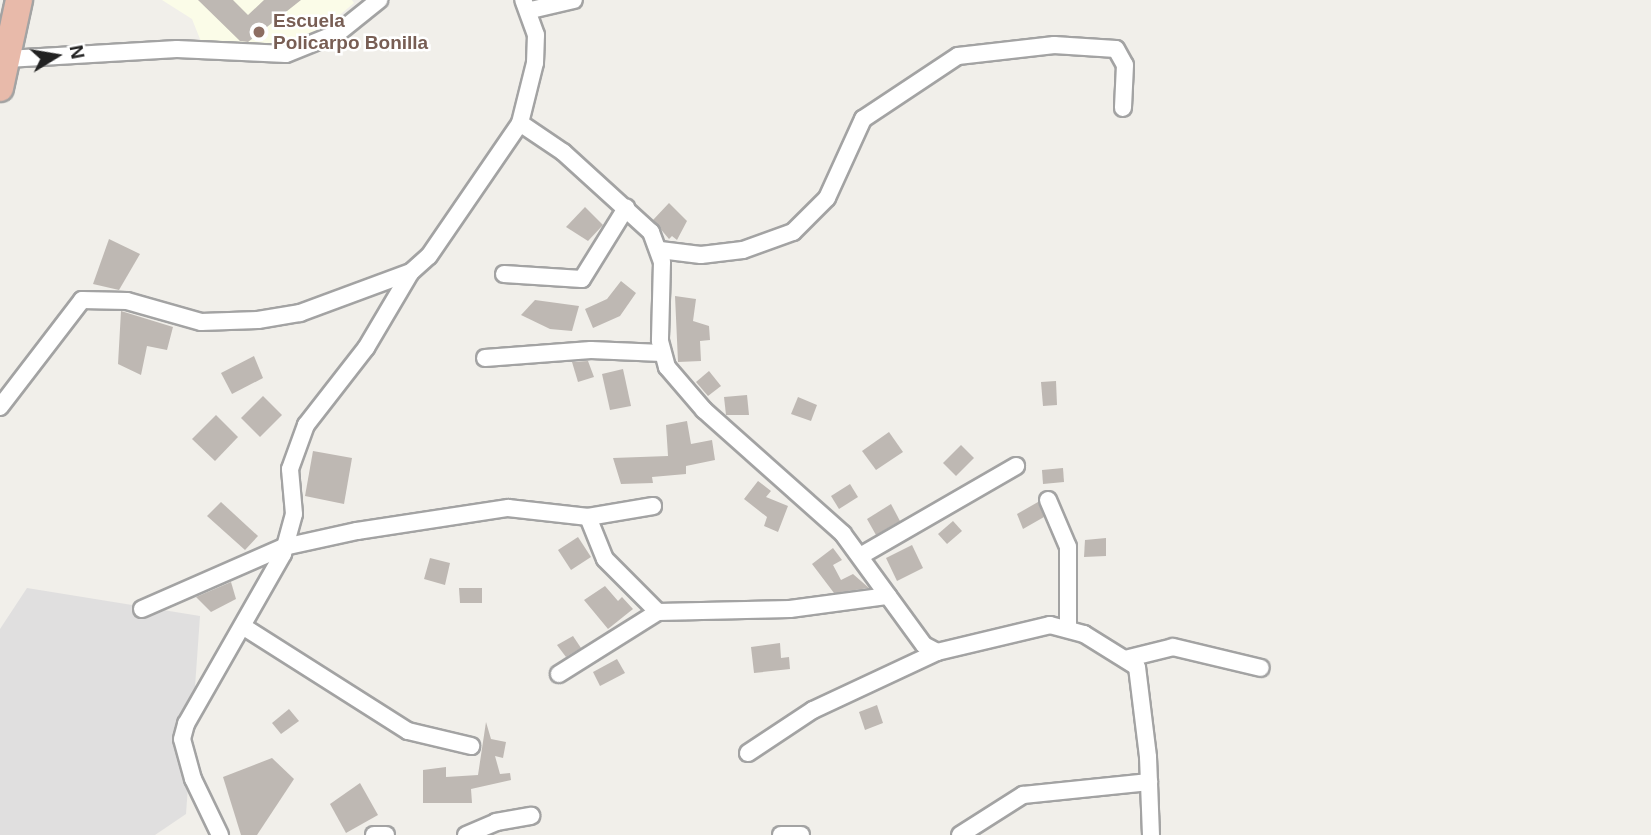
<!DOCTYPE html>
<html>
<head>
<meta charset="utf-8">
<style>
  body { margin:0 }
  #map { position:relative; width:1651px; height:835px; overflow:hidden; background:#f1efea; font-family:Helvetica,sans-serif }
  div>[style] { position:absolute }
  .residential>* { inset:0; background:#e0dfdf }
  .education>* { inset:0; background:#fbfce8 }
  .building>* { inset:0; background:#beb8b3 }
  .roads { filter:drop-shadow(2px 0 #a3a3a3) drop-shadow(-2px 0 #a3a3a3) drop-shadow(0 2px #a3a3a3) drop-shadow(0 -2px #a3a3a3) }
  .minor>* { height:16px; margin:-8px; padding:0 8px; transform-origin:8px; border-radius:8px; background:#fff }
  .trunk>* { height:26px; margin:-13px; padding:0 13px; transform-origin:13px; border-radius:13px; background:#e8baaa }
  .dots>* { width:19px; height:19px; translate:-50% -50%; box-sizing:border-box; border:4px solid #fff; border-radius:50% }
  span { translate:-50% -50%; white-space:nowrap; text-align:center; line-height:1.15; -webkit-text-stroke:5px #fff; paint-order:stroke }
  .education-label { font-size:19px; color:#785e54; font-weight:700 }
  .left { translate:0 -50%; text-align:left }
  .north { position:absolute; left:21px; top:21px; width:70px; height:70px; -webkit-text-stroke:5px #fff; paint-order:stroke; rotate:79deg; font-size:19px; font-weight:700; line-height:28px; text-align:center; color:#222 }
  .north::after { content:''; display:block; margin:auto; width:24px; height:32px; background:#222; clip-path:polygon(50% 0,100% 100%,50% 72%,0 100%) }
</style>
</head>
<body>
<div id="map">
  <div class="residential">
    <div style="clip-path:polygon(27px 588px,200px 616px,186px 814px,155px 835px,0 835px,0 629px)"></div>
  </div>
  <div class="education">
    <div style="clip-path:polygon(162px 0,352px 0,354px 3px,304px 45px,269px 49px,202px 44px,192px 19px)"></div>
  </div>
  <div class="building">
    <div style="clip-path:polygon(198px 0,233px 0,248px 15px,264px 0,301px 0,248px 42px,240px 41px)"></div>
    <div style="clip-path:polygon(669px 203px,687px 221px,677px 240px,672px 236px,669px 239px,653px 220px)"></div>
    <div style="clip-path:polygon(585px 207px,603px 225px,588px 241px,566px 227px)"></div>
    <div style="clip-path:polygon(109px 239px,140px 254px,119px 290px,93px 284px)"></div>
    <div style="clip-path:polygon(621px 281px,636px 293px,620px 316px,593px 328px,585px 309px,607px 299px)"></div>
    <div style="clip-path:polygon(675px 296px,696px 299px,693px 321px,709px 326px,710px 340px,700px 341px,701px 361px,678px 362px)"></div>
    <div style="clip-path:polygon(535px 300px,579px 306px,572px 331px,550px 329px,521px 315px)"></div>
    <div style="clip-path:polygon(121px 311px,173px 327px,167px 350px,147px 346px,141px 375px,118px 364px)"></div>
    <div style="clip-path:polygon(254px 356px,263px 378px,232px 394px,221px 373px)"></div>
    <div style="clip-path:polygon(588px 361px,594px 377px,578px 382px,572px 362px)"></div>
    <div style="clip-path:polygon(623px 369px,631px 406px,610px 410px,602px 374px)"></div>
    <div style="clip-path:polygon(709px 371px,721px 386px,708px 396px,696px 382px)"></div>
    <div style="clip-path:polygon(1056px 381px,1057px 405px,1043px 406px,1041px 382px)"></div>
    <div style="clip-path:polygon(747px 395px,749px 415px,726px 415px,724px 397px)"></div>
    <div style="clip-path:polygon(263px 396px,282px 415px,260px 437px,241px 418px)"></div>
    <div style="clip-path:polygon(798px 397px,817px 405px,811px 421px,791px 414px)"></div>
    <div style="clip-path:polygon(216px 415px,238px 437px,215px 461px,192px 439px)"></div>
    <div style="clip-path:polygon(687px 421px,691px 444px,712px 440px,715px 460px,686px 466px,686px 474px,652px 477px,653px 483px,621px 484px,613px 458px,668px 456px,666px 425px)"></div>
    <div style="clip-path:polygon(889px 432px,903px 452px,876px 470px,862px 451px)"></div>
    <div style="clip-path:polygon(961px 445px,974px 458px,956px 476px,943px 463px)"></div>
    <div style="clip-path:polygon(313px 451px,352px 458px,344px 504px,305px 496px)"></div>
    <div style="clip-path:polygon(1063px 468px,1064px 482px,1043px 484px,1042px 470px)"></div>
    <div style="clip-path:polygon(758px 481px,771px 491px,766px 497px,788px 506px,778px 532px,764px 526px,767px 517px,744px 499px)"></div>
    <div style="clip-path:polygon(850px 484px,858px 497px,839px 509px,831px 496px)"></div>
    <div style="clip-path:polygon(221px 502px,258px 536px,245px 550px,207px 516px)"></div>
    <div style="clip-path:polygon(1038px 502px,1044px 517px,1023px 529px,1017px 514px)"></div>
    <div style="clip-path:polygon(891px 504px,900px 521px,876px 535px,867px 519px)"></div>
    <div style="clip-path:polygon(953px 521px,962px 531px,947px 544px,938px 534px)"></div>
    <div style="clip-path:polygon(578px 537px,591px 557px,571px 570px,558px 550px)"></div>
    <div style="clip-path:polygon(1106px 538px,1106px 556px,1084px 557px,1085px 540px)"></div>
    <div style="clip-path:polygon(912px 545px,923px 568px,897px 581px,886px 558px)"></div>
    <div style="clip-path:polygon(833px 548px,842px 560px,833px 565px,841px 580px,853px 574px,869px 588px,834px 593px,812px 564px)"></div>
    <div style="clip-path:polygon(430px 558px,450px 563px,445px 585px,424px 579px)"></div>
    <div style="clip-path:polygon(231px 582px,236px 599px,211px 612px,196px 597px)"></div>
    <div style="clip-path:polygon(605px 586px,618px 601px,622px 597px,633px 609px,608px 629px,584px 600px)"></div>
    <div style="clip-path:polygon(459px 588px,482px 588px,482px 603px,460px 603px)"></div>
    <div style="clip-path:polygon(573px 636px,581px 648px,566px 657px,557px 645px)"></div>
    <div style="clip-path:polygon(780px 643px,781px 658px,789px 657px,790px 669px,754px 673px,751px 647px)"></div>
    <div style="clip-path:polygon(617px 659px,625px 673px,600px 686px,593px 672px)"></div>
    <div style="clip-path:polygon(877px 705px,883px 723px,865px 730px,859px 712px)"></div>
    <div style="clip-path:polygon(289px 709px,299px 721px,281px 734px,272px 723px)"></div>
    <div style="clip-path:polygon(486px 722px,491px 739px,506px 742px,503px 758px,495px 756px,500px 774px,510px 773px,511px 780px,471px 789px,472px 803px,423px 803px,423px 770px,446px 767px,446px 777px,478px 775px)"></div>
    <div style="clip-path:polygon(272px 758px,294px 779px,257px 835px,241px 835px,223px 777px)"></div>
    <div style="clip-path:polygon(360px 783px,378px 815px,346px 833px,330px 804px)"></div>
  </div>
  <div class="roads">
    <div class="minor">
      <div style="left:531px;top:10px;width:44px;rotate:-13.1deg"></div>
      <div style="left:7px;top:59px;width:170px;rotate:-3.4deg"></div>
      <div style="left:177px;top:49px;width:109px;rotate:2.6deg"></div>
      <div style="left:286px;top:54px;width:56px;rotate:-22deg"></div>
      <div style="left:338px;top:33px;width:53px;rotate:-38.8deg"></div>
      <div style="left:520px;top:123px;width:52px;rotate:34deg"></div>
      <div style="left:563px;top:152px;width:119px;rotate:42.3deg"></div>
      <div style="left:651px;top:232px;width:32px;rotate:70deg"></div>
      <div style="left:662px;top:262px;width:79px;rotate:91.5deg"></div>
      <div style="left:660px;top:341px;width:27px;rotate:75deg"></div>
      <div style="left:667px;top:367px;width:57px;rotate:49.3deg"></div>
      <div style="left:704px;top:410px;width:186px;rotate:41.7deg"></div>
      <div style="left:843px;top:534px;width:137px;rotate:53.9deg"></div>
      <div style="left:924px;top:645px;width:15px;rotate:28deg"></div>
      <div style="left:937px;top:652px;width:116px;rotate:-13.4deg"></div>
      <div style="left:1050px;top:625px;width:35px;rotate:15deg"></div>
      <div style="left:1084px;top:634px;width:62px;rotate:31.9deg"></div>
      <div style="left:1137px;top:667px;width:91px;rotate:83deg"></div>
      <div style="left:1148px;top:757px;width:78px;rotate:87.8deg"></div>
      <div style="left:660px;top:250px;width:41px;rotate:7deg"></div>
      <div style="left:701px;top:255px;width:42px;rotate:-6.8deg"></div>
      <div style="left:743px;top:250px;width:53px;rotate:-19.8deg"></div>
      <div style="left:793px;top:232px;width:48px;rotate:-45deg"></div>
      <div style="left:827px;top:198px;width:87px;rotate:-65.5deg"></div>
      <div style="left:863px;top:119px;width:114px;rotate:-33.6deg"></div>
      <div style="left:958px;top:56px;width:97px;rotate:-6.5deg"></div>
      <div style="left:1054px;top:45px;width:62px;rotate:3.7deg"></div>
      <div style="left:1116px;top:49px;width:18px;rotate:61deg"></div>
      <div style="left:1125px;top:65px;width:43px;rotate:92.7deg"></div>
      <div style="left:504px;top:274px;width:78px;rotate:3.7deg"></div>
      <div style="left:582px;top:279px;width:84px;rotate:-58.2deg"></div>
      <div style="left:485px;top:358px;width:106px;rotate:-4.3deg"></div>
      <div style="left:591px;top:350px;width:71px;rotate:2.4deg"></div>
      <div style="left:0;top:407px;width:135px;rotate:-52.5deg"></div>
      <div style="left:82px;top:300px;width:45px;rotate:1.3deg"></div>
      <div style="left:127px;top:301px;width:77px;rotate:15.8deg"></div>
      <div style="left:201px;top:322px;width:57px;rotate:-2deg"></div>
      <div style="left:258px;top:320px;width:43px;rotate:-9.5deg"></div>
      <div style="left:300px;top:313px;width:118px;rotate:-20.3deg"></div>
      <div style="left:1048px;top:500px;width:51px;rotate:66.9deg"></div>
      <div style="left:1068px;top:547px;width:80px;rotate:90deg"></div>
      <div style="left:588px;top:517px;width:45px;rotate:68deg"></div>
      <div style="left:605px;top:559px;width:75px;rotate:45deg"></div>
      <div style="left:658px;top:612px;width:132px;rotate:-1.3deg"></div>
      <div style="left:790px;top:609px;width:99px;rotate:-7.6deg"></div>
      <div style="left:862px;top:555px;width:178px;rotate:-30deg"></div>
      <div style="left:142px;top:609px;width:155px;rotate:-23.6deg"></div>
      <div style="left:284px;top:547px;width:75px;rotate:-12.4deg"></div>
      <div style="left:357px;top:531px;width:153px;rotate:-8.7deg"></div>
      <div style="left:508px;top:508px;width:81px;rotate:6.4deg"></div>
      <div style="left:588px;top:517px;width:66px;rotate:-9.6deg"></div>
      <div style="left:244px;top:627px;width:194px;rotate:32.4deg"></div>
      <div style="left:408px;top:731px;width:65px;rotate:13.4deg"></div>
      <div style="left:1125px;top:659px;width:49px;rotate:-14deg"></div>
      <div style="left:1173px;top:647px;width:90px;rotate:13.4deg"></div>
      <div style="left:559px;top:674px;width:117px;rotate:-32.1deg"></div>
      <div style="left:748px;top:753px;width:78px;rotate:-33.5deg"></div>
      <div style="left:813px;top:710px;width:137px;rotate:-25.1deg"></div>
      <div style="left:220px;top:835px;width:62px;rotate:-115.7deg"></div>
      <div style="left:193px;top:779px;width:41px;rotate:-105.4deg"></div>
      <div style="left:182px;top:739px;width:16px;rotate:-75deg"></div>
      <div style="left:186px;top:724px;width:196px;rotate:-60.3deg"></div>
      <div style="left:283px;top:554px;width:41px;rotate:-74.6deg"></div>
      <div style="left:294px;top:514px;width:45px;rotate:-95.1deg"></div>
      <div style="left:290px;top:469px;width:47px;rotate:-70deg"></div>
      <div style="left:306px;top:425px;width:98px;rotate:-52.1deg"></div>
      <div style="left:366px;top:348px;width:88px;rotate:-59.4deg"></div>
      <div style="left:411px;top:272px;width:24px;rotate:-42deg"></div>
      <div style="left:429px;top:256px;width:161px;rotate:-55.6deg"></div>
      <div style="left:520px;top:123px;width:62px;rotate:-76deg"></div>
      <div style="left:535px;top:63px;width:28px;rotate:-88deg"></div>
      <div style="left:536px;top:35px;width:37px;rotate:-110deg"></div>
      <div style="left:374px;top:835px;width:12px"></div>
      <div style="left:466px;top:835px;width:33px;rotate:-23deg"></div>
      <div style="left:496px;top:822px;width:36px;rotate:-10deg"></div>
      <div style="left:781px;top:835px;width:20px"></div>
      <div style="left:960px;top:835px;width:75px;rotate:-32.4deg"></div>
      <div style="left:1023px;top:795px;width:127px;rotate:-5.9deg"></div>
    </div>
    <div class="trunk">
      <div style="left:0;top:88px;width:90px;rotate:-77.8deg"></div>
    </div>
  </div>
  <div class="dots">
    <div style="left:259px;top:32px;background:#8d6e63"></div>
  </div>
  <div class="education-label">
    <span class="left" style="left:273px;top:32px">Escuela<br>Policarpo Bonilla</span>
  </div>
  <div class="north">N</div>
</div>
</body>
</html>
